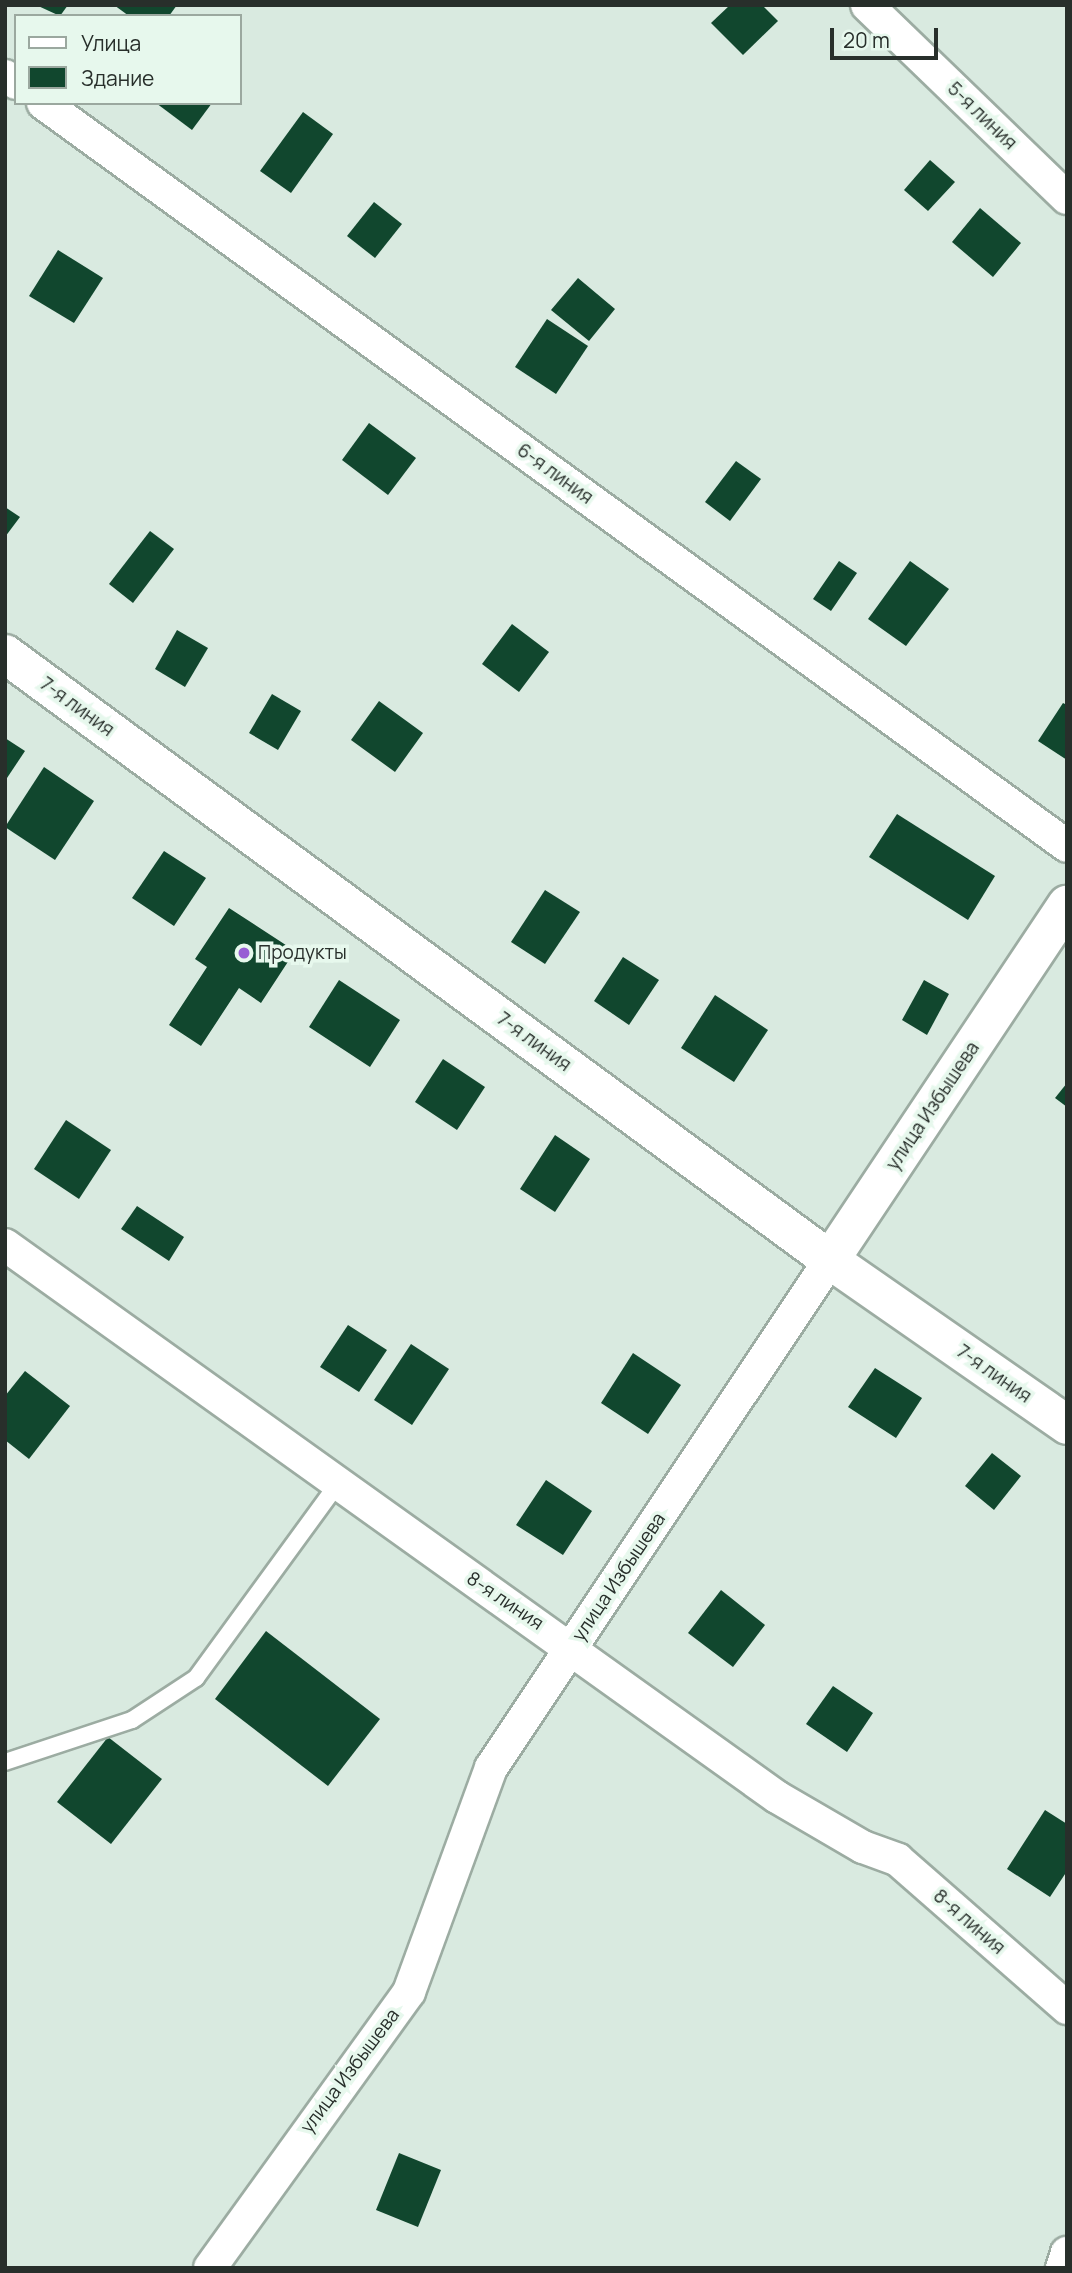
<!DOCTYPE html>
<html>
<head>
<meta charset="utf-8">
<style>
  body { margin:0 }
  #map { position:relative; width:1072px; height:2273px; overflow:hidden; background:#d9eae0; font-family:Manrope,sans-serif }
  div>[style] { position:absolute }
  .building>* { inset:0; background:#11472e }
  .roads { filter:drop-shadow(2px 0 #9caca2) drop-shadow(-2px 0 #9caca2) drop-shadow(0 2px #9caca2) drop-shadow(0 -2px #9caca2) }
  .lane>* { height:16px; margin:-8px; padding:0 8px; transform-origin:8px; border-radius:8px; background:#fff }
  .street>* { height:32px; margin:-16px; padding:0 16px; transform-origin:16px; border-radius:16px; background:#fff }
  .secondary>* { height:38px; margin:-19px; padding:0 19px; transform-origin:19px; border-radius:19px; background:#fff }
  .dots>* { width:19px; height:19px; translate:-50% -50%; box-sizing:border-box; border:4px solid #e7f8ed; border-radius:50% }
  span { translate:-50% -50%; white-space:nowrap; text-align:center; line-height:1.15; -webkit-text-stroke:7px #e7f8ed; paint-order:stroke }
  .street-label { font-size:19px; color:#282f2b }
  .poi-label { font-size:19px; color:#282f2b }
  .left { translate:0 -50%; text-align:left }
  .frame { position:absolute; inset:0; border:7px solid #282f2b; pointer-events:none }
  .legend { position:absolute; left:14px; top:14px; width:228px; height:91px; box-sizing:border-box; background:#e7f8ed; border:2px solid #9ba89f; margin:0; padding:9px 12px; list-style:none; font-size:21px; color:#282f2b }
  .legend li { display:flex; align-items:center; gap:14px; height:35px }
  .legend b { width:35px; border:2px solid #9ba89f }
  .scale { position:absolute; left:830px; top:28px; width:108px; height:32px; box-sizing:border-box; border:4px solid #282f2b; border-top:0; padding-left:9px; font-size:21px; line-height:24px; white-space:nowrap; color:#282f2b; -webkit-text-stroke:5px #e7f8ed; paint-order:stroke }
</style>
</head>
<body>
<div id="map">
  <div class="building">
    <div style="clip-path:polygon(36px 5px,68px 5px,60px 16px)"></div>
    <div style="clip-path:polygon(114px 5px,177px 5px,169px 16px,129px 16px)"></div>
    <div style="clip-path:polygon(730px 5px,762px 5px,778px 21px,743px 55px,711px 23px)"></div>
    <div style="clip-path:polygon(156px 103px,212px 103px,192px 130px)"></div>
    <div style="clip-path:polygon(303px 112px,333px 134px,291px 193px,260px 171px)"></div>
    <div style="clip-path:polygon(930px 160px,955px 182px,928px 211px,904px 190px)"></div>
    <div style="clip-path:polygon(374px 202px,402px 224px,375px 258px,347px 236px)"></div>
    <div style="clip-path:polygon(980px 208px,1021px 243px,993px 277px,952px 242px)"></div>
    <div style="clip-path:polygon(58px 250px,103px 278px,74px 323px,29px 296px)"></div>
    <div style="clip-path:polygon(578px 278px,615px 309px,589px 341px,551px 310px)"></div>
    <div style="clip-path:polygon(547px 319px,588px 346px,556px 394px,515px 367px)"></div>
    <div style="clip-path:polygon(369px 423px,416px 458px,388px 495px,342px 460px)"></div>
    <div style="clip-path:polygon(736px 461px,761px 479px,730px 521px,705px 502px)"></div>
    <div style="clip-path:polygon(5px 507px,20px 517px,5px 537px)"></div>
    <div style="clip-path:polygon(150px 531px,174px 549px,133px 603px,109px 584px)"></div>
    <div style="clip-path:polygon(839px 561px,857px 573px,831px 611px,813px 599px)"></div>
    <div style="clip-path:polygon(910px 561px,949px 589px,906px 646px,868px 619px)"></div>
    <div style="clip-path:polygon(512px 624px,549px 652px,519px 692px,482px 664px)"></div>
    <div style="clip-path:polygon(177px 630px,208px 648px,185px 687px,155px 669px)"></div>
    <div style="clip-path:polygon(272px 694px,301px 711px,278px 750px,249px 733px)"></div>
    <div style="clip-path:polygon(379px 701px,423px 733px,395px 772px,351px 740px)"></div>
    <div style="clip-path:polygon(1063px 703px,1067px 705px,1067px 760px,1038px 741px)"></div>
    <div style="clip-path:polygon(5px 738px,25px 751px,5px 781px)"></div>
    <div style="clip-path:polygon(44px 767px,94px 801px,55px 860px,5px 827px)"></div>
    <div style="clip-path:polygon(897px 814px,995px 876px,968px 920px,869px 857px)"></div>
    <div style="clip-path:polygon(164px 851px,206px 878px,174px 926px,132px 898px)"></div>
    <div style="clip-path:polygon(545px 890px,580px 912px,545px 964px,511px 942px)"></div>
    <div style="clip-path:polygon(229px 908px,295px 951px,261px 1003px,239px 988px,201px 1046px,169px 1025px,207px 967px,195px 959px)"></div>
    <div style="clip-path:polygon(623px 957px,659px 980px,629px 1025px,594px 1001px)"></div>
    <div style="clip-path:polygon(339px 980px,400px 1020px,370px 1067px,309px 1027px)"></div>
    <div style="clip-path:polygon(924px 980px,949px 994px,927px 1035px,902px 1020px)"></div>
    <div style="clip-path:polygon(715px 995px,768px 1030px,734px 1082px,681px 1048px)"></div>
    <div style="clip-path:polygon(443px 1059px,485px 1087px,457px 1130px,415px 1102px)"></div>
    <div style="clip-path:polygon(1067px 1083px,1067px 1107px,1055px 1098px)"></div>
    <div style="clip-path:polygon(66px 1120px,111px 1150px,79px 1199px,34px 1169px)"></div>
    <div style="clip-path:polygon(555px 1135px,590px 1159px,555px 1212px,520px 1189px)"></div>
    <div style="clip-path:polygon(137px 1206px,184px 1237px,169px 1261px,121px 1229px)"></div>
    <div style="clip-path:polygon(348px 1325px,387px 1350px,359px 1392px,320px 1367px)"></div>
    <div style="clip-path:polygon(411px 1344px,449px 1369px,412px 1425px,374px 1400px)"></div>
    <div style="clip-path:polygon(633px 1353px,681px 1385px,648px 1434px,601px 1403px)"></div>
    <div style="clip-path:polygon(875px 1368px,922px 1398px,896px 1438px,848px 1407px)"></div>
    <div style="clip-path:polygon(25px 1371px,70px 1406px,29px 1459px,5px 1440px,5px 1396px)"></div>
    <div style="clip-path:polygon(992px 1453px,1021px 1476px,994px 1510px,965px 1486px)"></div>
    <div style="clip-path:polygon(546px 1480px,592px 1511px,563px 1555px,516px 1525px)"></div>
    <div style="clip-path:polygon(721px 1590px,765px 1625px,733px 1667px,688px 1633px)"></div>
    <div style="clip-path:polygon(266px 1631px,380px 1719px,328px 1786px,215px 1699px)"></div>
    <div style="clip-path:polygon(833px 1686px,873px 1713px,847px 1752px,806px 1724px)"></div>
    <div style="clip-path:polygon(108px 1737px,162px 1779px,111px 1844px,57px 1802px)"></div>
    <div style="clip-path:polygon(1045px 1810px,1067px 1824px,1067px 1871px,1050px 1897px,1007px 1869px)"></div>
    <div style="clip-path:polygon(399px 2153px,441px 2170px,418px 2227px,376px 2210px)"></div>
  </div>
  <div class="roads">
    <div class="lane">
      <div style="left:5px;top:1762px;width:134px;rotate:-18.3deg"></div>
      <div style="left:132px;top:1720px;width:77px;rotate:-33.3deg"></div>
      <div style="left:196px;top:1678px;width:238px;rotate:-53.9deg"></div>
    </div>
    <div class="street">
      <div style="left:867px;top:5px;width:278px;rotate:44deg"></div>
      <div style="left:5px;top:76px;width:13px;rotate:32deg"></div>
      <div style="left:43px;top:103px;width:1265px;rotate:35.96deg"></div>
      <div style="left:5px;top:1245px;width:949px;rotate:35.57deg"></div>
      <div style="left:777px;top:1797px;width:99px;rotate:30.2deg"></div>
      <div style="left:863px;top:1847px;width:37px;rotate:20deg"></div>
      <div style="left:898px;top:1860px;width:225px;rotate:41.2deg"></div>
      <div style="left:210px;top:2268px;width:340px;rotate:-54.2deg"></div>
      <div style="left:409px;top:1992px;width:239px;rotate:-69.9deg"></div>
      <div style="left:491px;top:1768px;width:611px;rotate:-56.28deg"></div>
      <div style="left:1062px;top:2268px;width:16px;rotate:-72deg"></div>
    </div>
    <div class="secondary">
      <div style="left:5px;top:654px;width:1024px;rotate:36.3deg"></div>
      <div style="left:830px;top:1260px;width:289px;rotate:34.8deg"></div>
      <div style="left:830px;top:1260px;width:427px;rotate:-56.3deg"></div>
    </div>
  </div>
  <div class="dots">
    <div style="left:244px;top:953px;background:#975dd4"></div>
  </div>
  <div class="street-label">
    <span style="left:982px;top:116px;rotate:44deg">5-я линия</span>
    <span style="left:555px;top:474px;rotate:36deg">6-я линия</span>
    <span style="left:77px;top:707px;rotate:36deg">7-я линия</span>
    <span style="left:534px;top:1042px;rotate:36deg">7-я линия</span>
    <span style="left:933px;top:1106px;rotate:-56deg">улица Избышева</span>
    <span style="left:994px;top:1374px;rotate:35deg">7-я линия</span>
    <span style="left:619px;top:1577px;rotate:-56deg">улица Избышева</span>
    <span style="left:505px;top:1601px;rotate:34deg">8-я линия</span>
    <span style="left:969px;top:1922px;rotate:41deg">8-я линия</span>
    <span style="left:350px;top:2071px;rotate:-53deg">улица Избышева</span>
  </div>
  <div class="poi-label">
    <span class="left" style="left:258px;top:953px">Продукты</span>
  </div>
  <div class="frame"></div>
  <ul class="legend">
  <li><b style="height:9px;background:#fff"></b>Улица</li>
  <li><b style="height:19px;background:#11472e"></b>Здание</li>
  </ul>
  <div class="scale">20 m</div>
</div>
</body>
</html>
